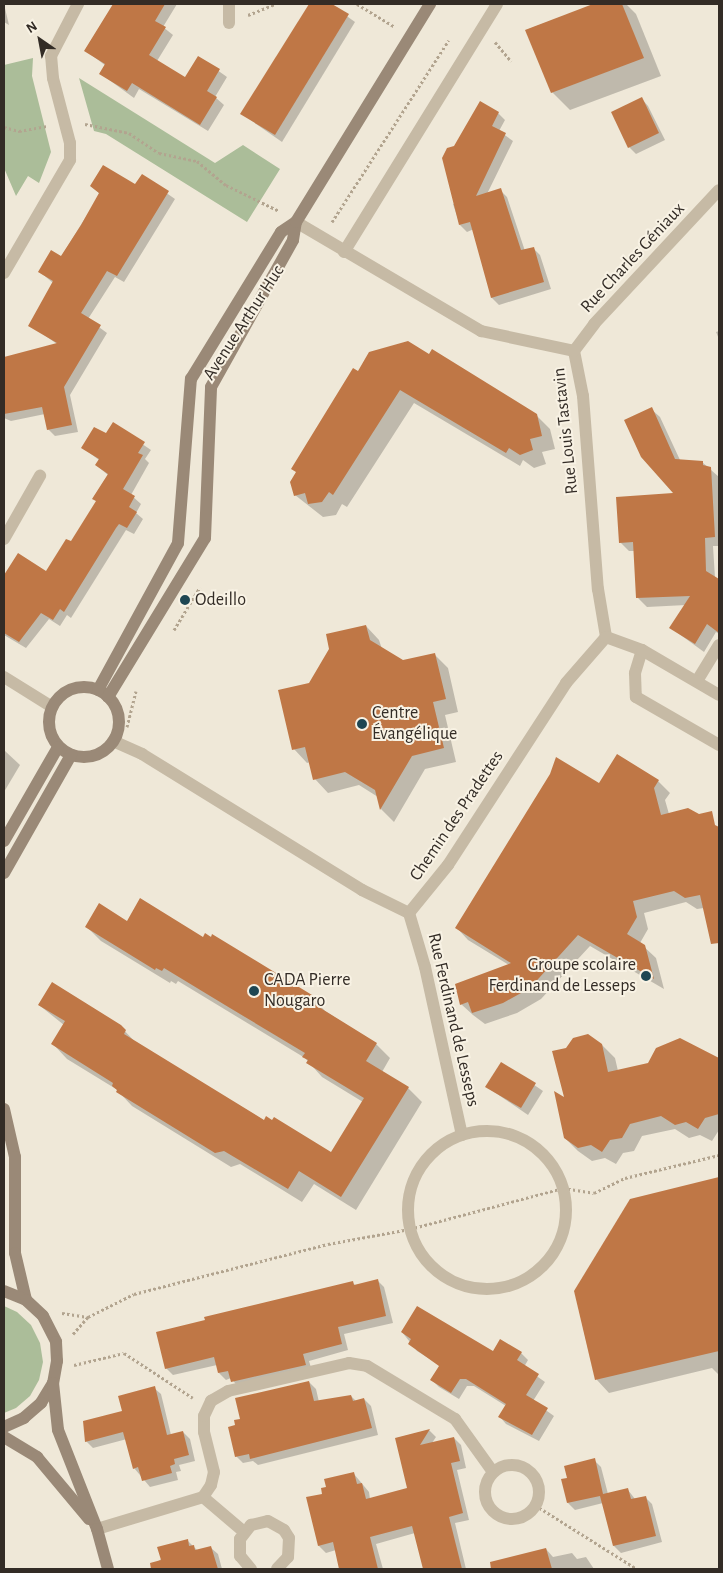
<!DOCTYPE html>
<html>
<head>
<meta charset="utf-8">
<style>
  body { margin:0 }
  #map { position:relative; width:723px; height:1573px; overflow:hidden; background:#efe8d8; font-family:"Alegreya Sans",sans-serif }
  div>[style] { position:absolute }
  .green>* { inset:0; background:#abbd99 }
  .shadow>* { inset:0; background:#0003 }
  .building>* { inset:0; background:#bf7746 }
  .path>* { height:3px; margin-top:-1.5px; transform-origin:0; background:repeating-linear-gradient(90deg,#b2a48f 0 2.5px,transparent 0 5px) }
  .lane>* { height:12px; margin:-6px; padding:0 6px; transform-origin:6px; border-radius:6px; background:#c6baa5 }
  .street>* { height:12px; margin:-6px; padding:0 6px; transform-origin:6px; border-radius:6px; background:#c6baa5 }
  .street>.ring { margin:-6px; padding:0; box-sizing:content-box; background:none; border:12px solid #c6baa5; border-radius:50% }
  .secondary>* { height:12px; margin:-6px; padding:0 6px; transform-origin:6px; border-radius:6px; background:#9a8977 }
  .secondary>.ring { margin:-6px; padding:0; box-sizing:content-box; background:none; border:12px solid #9a8977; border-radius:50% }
  .dots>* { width:14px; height:14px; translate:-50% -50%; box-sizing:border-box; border:2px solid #f8f2e4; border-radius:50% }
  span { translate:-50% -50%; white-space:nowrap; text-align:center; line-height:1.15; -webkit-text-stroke:4px #f8f2e4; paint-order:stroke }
  .street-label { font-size:18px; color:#332c26 }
  .poi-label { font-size:18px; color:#332c26 }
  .left { translate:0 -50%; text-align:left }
  .right { translate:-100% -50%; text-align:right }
  .frame { position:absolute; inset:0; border:5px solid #332c26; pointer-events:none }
  .north { position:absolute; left:15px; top:15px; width:50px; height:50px; -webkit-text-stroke:4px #f8f2e4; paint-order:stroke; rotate:327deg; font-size:14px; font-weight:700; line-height:20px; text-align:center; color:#332c26 }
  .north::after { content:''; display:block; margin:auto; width:18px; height:22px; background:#332c26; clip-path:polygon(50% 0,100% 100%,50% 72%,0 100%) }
</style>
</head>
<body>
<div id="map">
  <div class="green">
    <div style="clip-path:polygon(33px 58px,32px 76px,51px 152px,39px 183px,28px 176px,16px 196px,4px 168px,4px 65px)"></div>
    <div style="clip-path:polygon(79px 78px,215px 163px,243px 145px,280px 169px,247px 222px,106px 134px,94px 131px)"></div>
    <div style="clip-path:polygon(4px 1306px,17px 1312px,31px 1325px,40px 1343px,43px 1362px,39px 1380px,30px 1396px,16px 1408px,4px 1413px)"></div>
  </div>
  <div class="shadow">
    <div style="clip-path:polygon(4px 4px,9px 25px,4px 22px)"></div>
    <div style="clip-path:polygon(114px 4px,177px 4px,163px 27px,173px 35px,157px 61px,186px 79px,199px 57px,227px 77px,215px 97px,224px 105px,208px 131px,139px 89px,134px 98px,101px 74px,106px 66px,85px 50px)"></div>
    <div style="clip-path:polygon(311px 4px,330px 4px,355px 22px,282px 142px,242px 114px)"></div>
    <div style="clip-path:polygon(596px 4px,626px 4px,636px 14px,661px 76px,570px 110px,552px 92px,526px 30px)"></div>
    <div style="clip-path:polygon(641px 98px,648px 106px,665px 140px,636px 154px,629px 147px)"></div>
    <div style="clip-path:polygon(498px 113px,505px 120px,499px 131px,513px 141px,487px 194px,500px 190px,507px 197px,525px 251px,533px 248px,540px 255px,551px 289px,499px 305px,492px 298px,474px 229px,467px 232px,460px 225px,453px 204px,456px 203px,455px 147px)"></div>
    <div style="clip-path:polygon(142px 176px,175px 199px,124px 282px,115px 277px,88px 319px,107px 333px,70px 395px,78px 432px,55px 436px,48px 429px,45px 414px,11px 421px,4px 418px,4px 358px,57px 344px,30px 325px,53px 283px,40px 272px,61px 257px,100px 194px,91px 186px,136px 186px)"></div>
    <div style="clip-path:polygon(719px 331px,719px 339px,716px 332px)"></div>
    <div style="clip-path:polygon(353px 370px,536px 415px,550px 429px,555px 449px,542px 452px,546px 464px,534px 468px,523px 460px,520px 466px,414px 403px,347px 507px,342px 504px,336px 515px,323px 517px,295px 495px)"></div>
    <div style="clip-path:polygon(651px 409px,660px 417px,680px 460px,702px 462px,719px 477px,719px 546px,713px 546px,715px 578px,719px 581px,719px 634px,716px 632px,704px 652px,671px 628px,686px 605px,647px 607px,638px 598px,635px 551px,629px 551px,620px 542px,676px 494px)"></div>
    <div style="clip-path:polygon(113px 424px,151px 450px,145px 459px,149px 463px,131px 495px,141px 504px,136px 513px,143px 519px,134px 534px,126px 530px,71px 618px,67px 615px,60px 626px,49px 619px,26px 648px,4px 635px,4px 600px,14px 582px,47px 572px,71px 543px,97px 502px,93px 498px,108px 475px,96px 465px,99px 460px,83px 448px,106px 435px)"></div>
    <div style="clip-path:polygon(366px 626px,379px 640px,382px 649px,403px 661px,434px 654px,448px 668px,458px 712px,445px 715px,456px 762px,425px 769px,394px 822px,381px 809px,378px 797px,359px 785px,328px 793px,315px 779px,310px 762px,307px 763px,294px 749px,310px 684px)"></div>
    <div style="clip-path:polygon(4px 750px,20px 765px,4px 792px)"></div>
    <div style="clip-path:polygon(658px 781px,670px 793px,665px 800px,669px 814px,688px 809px,719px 829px,719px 927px,704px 908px,697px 909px,686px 902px,644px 913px,648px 929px,640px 943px,656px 958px,664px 989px,590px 946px,541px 999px,517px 1013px,485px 1024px,473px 1015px,461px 1004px,509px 965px,468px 940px,457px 928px,599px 785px)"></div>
    <div style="clip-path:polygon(127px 923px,203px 939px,213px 936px,311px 996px,325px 1011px,376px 1044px,390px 1058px,382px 1072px,408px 1088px,422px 1102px,356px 1210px,314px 1184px,302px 1202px,240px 1164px,231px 1167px,132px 1106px,116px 1089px,67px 1059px,53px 1044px,64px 1025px,39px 1005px,120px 1026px,138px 1045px,265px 1121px,331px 1154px,363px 1102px,322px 1077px,305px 1058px,178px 981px,176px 984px,171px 981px,170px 983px,101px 941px,87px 927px)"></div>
    <div style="clip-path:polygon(602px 1045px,615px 1058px,618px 1071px,718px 1059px,719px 1130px,712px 1141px,700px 1135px,689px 1138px,675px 1129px,642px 1136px,634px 1151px,623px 1153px,616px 1164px,605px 1158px,592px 1161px,578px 1151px,565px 1138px,566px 1100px)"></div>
    <div style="clip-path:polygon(502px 1063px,543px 1091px,528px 1115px,487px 1087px)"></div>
    <div style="clip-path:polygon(719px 1179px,719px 1375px,712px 1368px,609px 1393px,597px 1380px,575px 1291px,631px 1200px)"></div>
    <div style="clip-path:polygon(377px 1280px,384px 1287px,393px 1323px,344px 1334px,348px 1350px,309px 1361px,312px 1371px,239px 1388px,231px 1378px,226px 1380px,219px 1373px,217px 1365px,173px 1375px,166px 1368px,352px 1282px,356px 1286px)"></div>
    <div style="clip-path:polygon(402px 1332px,493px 1352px,500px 1341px,521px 1353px,528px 1360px,524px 1367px,545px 1382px,533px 1401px,554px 1416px,539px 1441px,506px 1424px,500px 1417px,506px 1406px,474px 1386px,467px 1386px,459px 1399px,439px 1387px,432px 1380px,440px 1365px,417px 1351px)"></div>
    <div style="clip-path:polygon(309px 1382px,316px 1389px,319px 1402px,351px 1396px,356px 1401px,364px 1399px,371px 1406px,378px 1435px,258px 1465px,253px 1461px,243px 1463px,236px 1456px,237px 1426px)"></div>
    <div style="clip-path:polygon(154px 1388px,161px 1394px,171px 1435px,183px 1432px,190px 1439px,195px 1461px,179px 1465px,181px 1471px,176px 1472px,178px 1480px,150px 1487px,134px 1468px,127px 1439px,93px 1448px,86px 1441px)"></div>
    <div style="clip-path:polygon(429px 1430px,436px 1437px,432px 1443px,454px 1438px,461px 1445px,466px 1468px,457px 1470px,469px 1520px,455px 1523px,466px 1569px,424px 1569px,415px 1533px,376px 1544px,383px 1569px,341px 1569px,336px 1550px,326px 1553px,319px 1546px,308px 1498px,324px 1495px,354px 1474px,369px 1492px,370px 1499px,408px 1489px,397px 1438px)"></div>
    <div style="clip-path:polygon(594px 1460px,601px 1467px,608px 1494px,628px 1490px,635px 1499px,645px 1497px,652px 1504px,662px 1542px,621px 1553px,614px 1546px,603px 1503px,575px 1510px,568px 1503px,569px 1478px)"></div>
    <div style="clip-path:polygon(187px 1540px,198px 1551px,211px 1548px,218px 1554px,222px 1569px,160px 1569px,157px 1562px)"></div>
    <div style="clip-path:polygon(546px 1549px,553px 1557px,572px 1553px,577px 1559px,586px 1557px,594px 1569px,502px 1569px)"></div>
  </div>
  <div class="building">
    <div style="clip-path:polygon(113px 4px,165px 4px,155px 21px,166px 27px,149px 55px,185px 77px,198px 56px,220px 69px,207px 91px,217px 97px,200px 125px,132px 83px,127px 91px,99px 74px,105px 64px,84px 51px)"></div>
    <div style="clip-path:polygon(309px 4px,332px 4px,349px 14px,275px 135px,240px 114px)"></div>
    <div style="clip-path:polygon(593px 4px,622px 4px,644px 58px,551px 93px,525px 30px)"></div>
    <div style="clip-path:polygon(642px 97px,659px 133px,628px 148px,611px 112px)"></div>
    <div style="clip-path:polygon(480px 101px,499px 112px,492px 126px,506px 133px,476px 196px,501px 188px,521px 250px,534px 247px,544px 282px,491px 298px,470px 222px,459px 225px,442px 158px,447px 148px,454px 146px)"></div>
    <div style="clip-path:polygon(103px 165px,135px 184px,142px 174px,169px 191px,117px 276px,107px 271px,81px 313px,101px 325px,64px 387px,72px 425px,47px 430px,42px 407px,4px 414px,4px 357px,57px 343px,28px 326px,53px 281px,38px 272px,51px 250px,61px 256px,81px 225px,99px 193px,90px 186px)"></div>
    <div style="clip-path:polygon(408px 341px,429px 354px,432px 349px,537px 414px,542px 436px,530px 439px,533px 450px,520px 455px,509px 448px,506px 453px,400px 390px,333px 495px,329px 492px,322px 502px,308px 504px,305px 493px,294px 496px,290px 482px,296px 472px,291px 469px,353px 368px,358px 371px,369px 352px)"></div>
    <div style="clip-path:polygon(652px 407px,675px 459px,703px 461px,703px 465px,711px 467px,715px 537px,705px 538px,706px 571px,719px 579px,719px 633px,707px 624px,695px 644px,669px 628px,690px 596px,636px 598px,633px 542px,619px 543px,616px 497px,673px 493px,641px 457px,624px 420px)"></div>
    <div style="clip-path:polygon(113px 422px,145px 442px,138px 453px,143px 455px,123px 489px,135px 496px,129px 507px,137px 512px,127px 528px,119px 524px,116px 528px,64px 612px,60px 609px,53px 620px,41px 613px,19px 642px,4px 633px,4px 575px,18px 553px,46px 571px,66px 539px,71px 541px,96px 501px,92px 499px,108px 474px,95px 465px,99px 459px,81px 448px,94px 427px,106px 433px)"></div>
    <div style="clip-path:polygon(366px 625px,370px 640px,403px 660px,435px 653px,446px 699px,433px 702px,444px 748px,412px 756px,380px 810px,375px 790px,345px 772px,313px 780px,305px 747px,292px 750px,278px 690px,309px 683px,329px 649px,326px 634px)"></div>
    <div style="clip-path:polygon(617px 754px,659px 780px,654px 788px,661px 815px,688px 808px,699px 814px,712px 811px,715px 825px,719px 827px,719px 943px,711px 944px,700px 895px,685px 898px,674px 891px,633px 901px,637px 917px,627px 934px,645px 945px,654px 979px,578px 935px,530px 988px,503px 1003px,472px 1013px,468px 1002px,460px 1005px,455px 984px,511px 963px,455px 928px,550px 774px,556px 757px,599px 783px)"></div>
    <div style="clip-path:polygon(140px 898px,203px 937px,205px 933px,211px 937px,212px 934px,312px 995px,310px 997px,316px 1001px,314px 1004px,377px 1043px,366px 1061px,409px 1087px,341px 1197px,299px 1171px,288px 1189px,224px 1151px,215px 1153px,116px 1092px,117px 1090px,112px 1086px,113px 1083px,51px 1044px,65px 1021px,38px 1005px,52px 982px,121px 1025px,126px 1030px,124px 1034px,264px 1120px,266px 1116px,272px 1120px,274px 1117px,331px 1152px,364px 1098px,306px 1063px,308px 1060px,302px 1057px,305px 1053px,225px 1005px,164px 968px,162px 971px,156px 968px,155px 970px,85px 927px,99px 903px,127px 921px)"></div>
    <div style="clip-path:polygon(588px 1034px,602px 1044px,608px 1072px,648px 1063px,656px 1048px,680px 1038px,719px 1058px,719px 1114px,705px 1118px,698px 1129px,686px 1122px,675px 1125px,661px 1116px,630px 1124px,622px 1138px,610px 1140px,602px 1152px,591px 1145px,578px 1148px,564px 1138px,554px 1091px,564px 1097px,552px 1051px,566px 1048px,573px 1038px)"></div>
    <div style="clip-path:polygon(501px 1062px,536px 1083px,521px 1108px,485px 1087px)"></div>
    <div style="clip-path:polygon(719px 1177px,719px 1351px,595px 1380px,574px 1291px,630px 1199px)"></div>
    <div style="clip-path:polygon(378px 1279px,386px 1316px,338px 1327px,342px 1344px,303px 1354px,306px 1365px,231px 1382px,228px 1371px,218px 1373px,214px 1357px,165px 1369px,156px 1332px,205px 1320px,204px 1317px,353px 1281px,354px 1285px)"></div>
    <div style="clip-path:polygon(417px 1306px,493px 1351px,500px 1339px,522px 1352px,517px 1360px,539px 1374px,526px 1395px,548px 1408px,532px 1435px,498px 1417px,506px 1404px,466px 1379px,460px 1379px,451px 1393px,430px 1380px,439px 1366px,408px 1344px,411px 1339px,401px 1332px)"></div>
    <div style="clip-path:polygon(309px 1381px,314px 1401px,351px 1395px,353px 1401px,364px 1398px,372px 1428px,250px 1459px,249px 1454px,235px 1457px,228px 1427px,235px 1425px,234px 1420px,240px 1419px,235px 1398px)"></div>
    <div style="clip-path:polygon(155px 1386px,167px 1435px,183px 1431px,189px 1455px,174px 1459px,175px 1464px,170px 1466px,172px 1473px,142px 1481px,138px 1467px,133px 1469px,123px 1432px,85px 1442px,83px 1421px,122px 1411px,118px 1396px)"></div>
    <div style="clip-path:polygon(430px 1429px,420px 1445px,454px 1437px,460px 1461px,451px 1463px,463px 1513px,449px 1517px,462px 1569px,423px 1569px,412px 1526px,370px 1537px,378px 1569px,339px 1569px,333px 1542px,318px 1546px,306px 1497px,322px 1494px,321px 1488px,326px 1487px,324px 1479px,354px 1472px,357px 1484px,362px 1483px,366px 1499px,407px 1488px,395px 1438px)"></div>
    <div style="clip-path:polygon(595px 1458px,603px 1494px,628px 1488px,631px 1499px,646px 1496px,656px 1536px,613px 1546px,600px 1496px,567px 1503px,561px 1479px,567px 1478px,564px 1466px)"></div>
    <div style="clip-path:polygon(188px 1539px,189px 1546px,194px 1545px,195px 1550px,211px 1546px,218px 1569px,151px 1569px,150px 1563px,161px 1560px,157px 1547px)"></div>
    <div style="clip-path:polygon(546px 1548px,552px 1569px,491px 1569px,490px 1562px)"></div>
  </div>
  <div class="path">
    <div style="left:357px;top:4px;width:44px;rotate:31.2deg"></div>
    <div style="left:248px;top:15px;width:29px;rotate:-22deg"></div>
    <div style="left:495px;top:42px;width:25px;rotate:50deg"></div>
    <div style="left:85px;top:124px;width:45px;rotate:11.6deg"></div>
    <div style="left:129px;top:133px;width:36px;rotate:34deg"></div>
    <div style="left:159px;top:153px;width:39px;rotate:12deg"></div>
    <div style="left:197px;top:161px;width:38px;rotate:40deg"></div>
    <div style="left:226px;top:185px;width:59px;rotate:26.1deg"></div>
    <div style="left:4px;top:127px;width:16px;rotate:15deg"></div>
    <div style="left:19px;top:131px;width:28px;rotate:-10deg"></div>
    <div style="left:332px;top:222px;width:216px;rotate:-57.3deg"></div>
    <div style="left:174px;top:630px;width:50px;rotate:-58.8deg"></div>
    <div style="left:127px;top:727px;width:37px;rotate:-76deg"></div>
    <div style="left:62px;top:1313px;width:26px;rotate:9deg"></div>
    <div style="left:88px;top:1317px;width:51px;rotate:-26.6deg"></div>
    <div style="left:134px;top:1294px;width:200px;rotate:-14.5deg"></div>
    <div style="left:328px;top:1244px;width:83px;rotate:-10.4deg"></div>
    <div style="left:410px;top:1229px;width:158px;rotate:-15deg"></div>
    <div style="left:563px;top:1188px;width:31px;rotate:9deg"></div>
    <div style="left:594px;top:1193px;width:34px;rotate:-26deg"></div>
    <div style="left:625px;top:1178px;width:97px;rotate:-13.7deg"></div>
    <div style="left:73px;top:1334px;width:23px;rotate:-49deg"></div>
    <div style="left:74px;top:1365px;width:51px;rotate:-13.5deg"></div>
    <div style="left:124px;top:1353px;width:82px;rotate:33.1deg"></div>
    <div style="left:535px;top:1505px;width:120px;rotate:32.1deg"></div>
  </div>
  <div class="lane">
    <div style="left:344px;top:252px;width:291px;rotate:-58.3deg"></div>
    <div style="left:642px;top:650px;width:24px;rotate:107deg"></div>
    <div style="left:635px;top:673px;width:24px;rotate:88deg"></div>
    <div style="left:636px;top:697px;width:96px;rotate:30deg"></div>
  </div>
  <div class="street">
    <div style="left:229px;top:4px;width:19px;rotate:90deg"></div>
    <div style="left:296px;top:222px;width:215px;rotate:30.5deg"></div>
    <div style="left:481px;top:331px;width:95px;rotate:12.1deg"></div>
    <div style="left:574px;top:351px;width:46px;rotate:78.7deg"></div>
    <div style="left:583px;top:396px;width:194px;rotate:85.6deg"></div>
    <div style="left:598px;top:589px;width:49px;rotate:80.5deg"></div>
    <div style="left:4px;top:273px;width:131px;rotate:-59.7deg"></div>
    <div style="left:70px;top:160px;width:17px;rotate:-90deg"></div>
    <div style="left:70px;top:143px;width:67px;rotate:-104.7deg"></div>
    <div style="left:53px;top:78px;width:22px;rotate:-95deg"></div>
    <div style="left:51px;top:56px;width:59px;rotate:-62.6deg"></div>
    <div style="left:574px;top:351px;width:34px;rotate:-53deg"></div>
    <div style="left:594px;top:324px;width:183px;rotate:-47deg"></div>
    <div style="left:4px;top:539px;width:73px;rotate:-60.3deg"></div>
    <div style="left:4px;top:677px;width:57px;rotate:32deg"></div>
    <div style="left:697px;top:681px;width:42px;rotate:-58.6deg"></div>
    <div style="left:113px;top:741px;width:32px;rotate:24deg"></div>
    <div style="left:142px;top:754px;width:259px;rotate:31.7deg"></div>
    <div style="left:362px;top:890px;width:52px;rotate:26.1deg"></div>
    <div style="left:409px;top:913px;width:62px;rotate:-50.9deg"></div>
    <div style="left:448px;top:865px;width:217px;rotate:-57deg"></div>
    <div style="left:566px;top:683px;width:61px;rotate:-49deg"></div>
    <div style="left:606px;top:637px;width:38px;rotate:20deg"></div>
    <div style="left:642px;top:650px;width:89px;rotate:30.3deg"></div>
    <div style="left:409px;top:913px;width:56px;rotate:73.5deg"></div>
    <div style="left:425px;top:967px;width:172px;rotate:77.6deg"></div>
    <div class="ring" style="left:408px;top:1131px;width:146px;height:146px"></div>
    <div class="ring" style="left:485px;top:1465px;width:42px;height:42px"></div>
    <div style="left:203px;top:1497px;width:52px;rotate:40.4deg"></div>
    <div style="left:97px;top:1529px;width:111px;rotate:-16.8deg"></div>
    <div style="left:203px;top:1497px;width:14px;rotate:-56deg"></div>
    <div style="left:211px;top:1485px;width:13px;rotate:-77deg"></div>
    <div style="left:214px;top:1472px;width:41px;rotate:-104deg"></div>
    <div style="left:204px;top:1432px;width:16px;rotate:-90deg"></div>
    <div style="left:204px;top:1416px;width:17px;rotate:-65deg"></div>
    <div style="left:211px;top:1401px;width:20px;rotate:-30deg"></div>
    <div style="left:228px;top:1391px;width:124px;rotate:-13deg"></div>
    <div style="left:349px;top:1363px;width:18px;rotate:9deg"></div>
    <div style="left:367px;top:1366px;width:103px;rotate:31.1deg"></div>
    <div style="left:455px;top:1419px;width:65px;rotate:54.4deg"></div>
    <div style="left:251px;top:1569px;width:17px;rotate:-130deg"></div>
    <div style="left:240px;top:1556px;width:17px;rotate:-90deg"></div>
    <div style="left:240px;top:1539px;width:18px;rotate:-52deg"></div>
    <div style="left:251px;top:1525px;width:17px;rotate:-13deg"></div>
    <div style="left:268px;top:1521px;width:18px;rotate:29deg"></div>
    <div style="left:284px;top:1530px;width:9px;rotate:58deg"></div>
    <div style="left:289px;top:1538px;width:19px;rotate:93deg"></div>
    <div style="left:288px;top:1557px;width:16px;rotate:133deg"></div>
  </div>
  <div class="secondary">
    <div class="ring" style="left:49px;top:687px;width:58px;height:58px"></div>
    <div style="left:98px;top:690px;width:167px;rotate:-61.4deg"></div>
    <div style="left:178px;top:543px;width:165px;rotate:-85.5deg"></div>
    <div style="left:191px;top:379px;width:172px;rotate:-58.5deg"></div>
    <div style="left:281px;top:232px;width:18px;rotate:-34deg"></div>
    <div style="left:108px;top:697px;width:186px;rotate:-58.6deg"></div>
    <div style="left:205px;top:538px;width:151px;rotate:-87.7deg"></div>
    <div style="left:211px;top:387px;width:168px;rotate:-60.8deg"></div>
    <div style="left:293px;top:240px;width:18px;rotate:-81deg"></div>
    <div style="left:296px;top:222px;width:256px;rotate:-58.4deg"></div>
    <div style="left:4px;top:841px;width:108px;rotate:-60.1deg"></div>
    <div style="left:4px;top:873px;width:136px;rotate:-60.4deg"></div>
    <div style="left:4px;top:1109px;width:49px;rotate:77.1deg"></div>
    <div style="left:15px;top:1157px;width:96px;rotate:90deg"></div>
    <div style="left:15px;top:1253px;width:48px;rotate:76.8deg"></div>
    <div style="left:4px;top:1291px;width:24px;rotate:22deg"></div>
    <div style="left:26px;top:1300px;width:23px;rotate:43deg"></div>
    <div style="left:43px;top:1316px;width:29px;rotate:63deg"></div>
    <div style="left:56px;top:1342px;width:19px;rotate:87deg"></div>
    <div style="left:57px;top:1361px;width:22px;rotate:100deg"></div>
    <div style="left:53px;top:1383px;width:23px;rotate:121deg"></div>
    <div style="left:41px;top:1403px;width:23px;rotate:139deg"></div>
    <div style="left:24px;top:1418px;width:22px;rotate:156deg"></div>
    <div style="left:53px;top:1383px;width:47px;rotate:83.9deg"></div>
    <div style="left:58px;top:1430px;width:106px;rotate:68.5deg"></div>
    <div style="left:97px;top:1529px;width:41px;rotate:74.6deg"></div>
    <div style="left:4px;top:1437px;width:39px;rotate:31deg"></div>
    <div style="left:37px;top:1457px;width:81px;rotate:50deg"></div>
  </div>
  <div class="dots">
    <div style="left:185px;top:600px;background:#1e4652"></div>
    <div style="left:362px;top:724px;background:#1e4652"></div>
    <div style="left:646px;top:976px;background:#1e4652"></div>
    <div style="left:254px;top:991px;background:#1e4652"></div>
  </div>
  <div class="street-label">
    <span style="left:633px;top:258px;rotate:-47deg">Rue Charles Géniaux</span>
    <span style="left:244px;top:323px;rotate:-57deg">Avenue Arthur Huc</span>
    <span style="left:566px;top:431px;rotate:-96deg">Rue Louis Tastavin</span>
    <span style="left:457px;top:816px;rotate:-56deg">Chemin des Pradettes</span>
    <span style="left:453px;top:1020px;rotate:77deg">Rue Ferdinand de Lesseps</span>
  </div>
  <div class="poi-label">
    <span class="left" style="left:195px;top:600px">Odeillo</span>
    <span class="left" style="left:372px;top:724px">Centre<br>Évangélique</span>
    <span class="right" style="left:636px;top:976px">Groupe scolaire<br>Ferdinand de Lesseps</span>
    <span class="left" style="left:264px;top:991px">CADA Pierre<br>Nougaro</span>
  </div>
  <div class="frame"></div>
  <div class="north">N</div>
</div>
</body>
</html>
